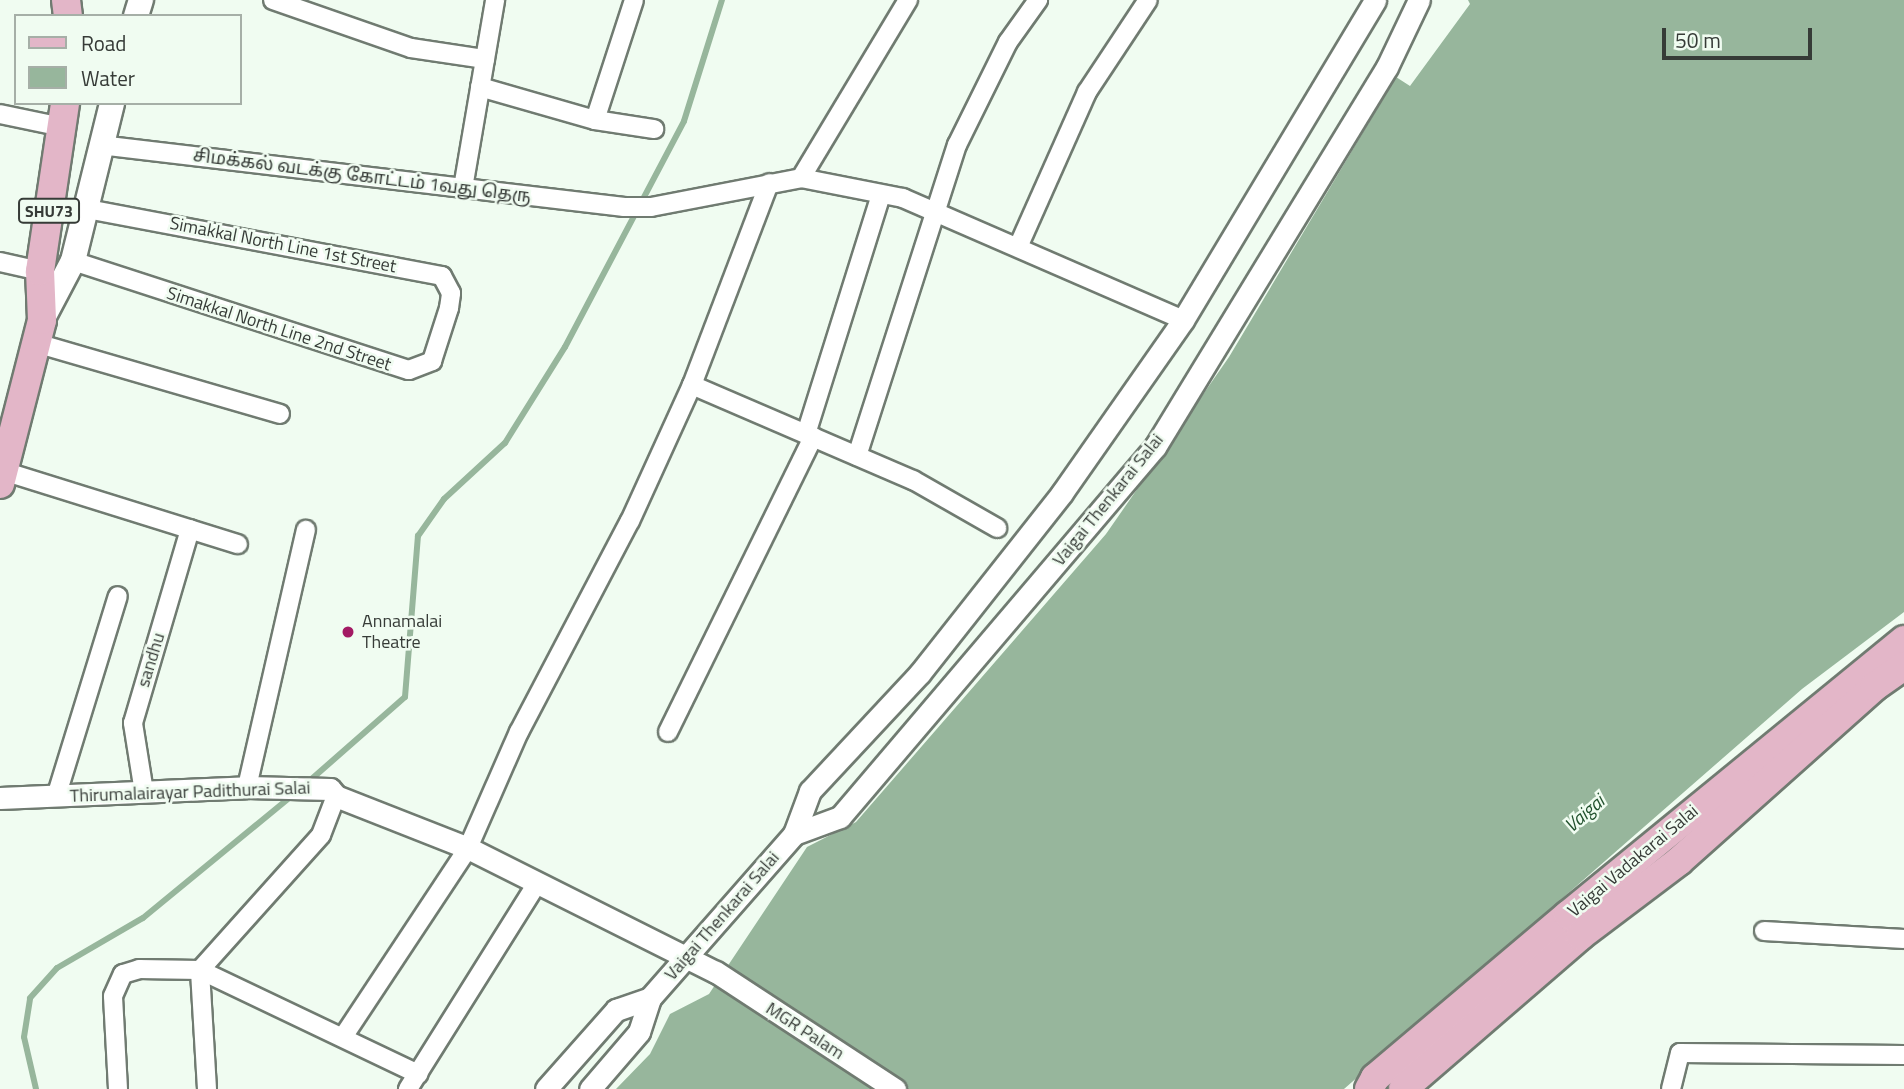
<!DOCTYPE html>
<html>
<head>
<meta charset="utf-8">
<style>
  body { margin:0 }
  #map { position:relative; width:1904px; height:1089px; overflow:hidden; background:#f0fcf1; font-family:"Titillium Web","Noto Sans Tamil",sans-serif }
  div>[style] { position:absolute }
  .water>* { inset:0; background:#97b69c }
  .stream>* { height:6px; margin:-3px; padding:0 3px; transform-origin:3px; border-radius:3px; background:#97b69c }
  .roads { filter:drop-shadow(2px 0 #707b71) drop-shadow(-2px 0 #707b71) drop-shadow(0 2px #707b71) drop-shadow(0 -2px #707b71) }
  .minor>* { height:18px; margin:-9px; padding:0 9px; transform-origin:9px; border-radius:9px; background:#fff }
  .tertiary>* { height:21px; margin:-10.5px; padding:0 10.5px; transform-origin:10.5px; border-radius:10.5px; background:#fff }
  .secondary>* { height:24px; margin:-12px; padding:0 12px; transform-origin:12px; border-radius:12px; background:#fff }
  .primary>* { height:28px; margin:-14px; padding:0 14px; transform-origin:14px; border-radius:14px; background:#e3b6c8 }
  .dots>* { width:19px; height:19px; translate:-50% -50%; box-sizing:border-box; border:4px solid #f0fcf1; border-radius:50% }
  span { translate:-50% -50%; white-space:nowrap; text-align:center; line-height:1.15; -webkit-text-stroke:5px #f0fcf1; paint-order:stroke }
  .shield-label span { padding:2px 5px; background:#f0fcf1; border:2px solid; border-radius:5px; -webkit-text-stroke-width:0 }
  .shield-label { font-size:16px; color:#363b37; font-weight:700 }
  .street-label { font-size:18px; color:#363b37 }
  .poi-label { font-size:18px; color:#363b37 }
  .left { translate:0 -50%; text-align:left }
  .water-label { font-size:19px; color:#21512d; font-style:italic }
  .legend { position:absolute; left:14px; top:14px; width:228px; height:91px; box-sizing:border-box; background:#f0fcf1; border:2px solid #a6afa7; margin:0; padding:9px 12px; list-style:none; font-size:21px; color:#363b37 }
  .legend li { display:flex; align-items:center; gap:14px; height:35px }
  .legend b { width:35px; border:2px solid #a6afa7 }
  .scale { position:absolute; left:1662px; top:28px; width:150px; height:32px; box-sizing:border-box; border:4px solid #363b37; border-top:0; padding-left:9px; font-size:21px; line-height:24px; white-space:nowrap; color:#363b37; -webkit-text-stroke:5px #f0fcf1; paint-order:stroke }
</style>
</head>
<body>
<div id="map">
  <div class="water">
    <div style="clip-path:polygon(1468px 0,1904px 0,1904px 612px,1802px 689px,1344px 1089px,616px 1089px,650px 1054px,670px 1014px,709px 994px,807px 847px,856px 822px,1106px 534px,1229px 357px,1396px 77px,1410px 86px,1470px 4px)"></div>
  </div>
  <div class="stream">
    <div style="left:307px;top:783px;width:130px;rotate:-41.3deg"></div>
    <div style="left:405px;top:697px;width:162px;rotate:-85.4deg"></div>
    <div style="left:418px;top:536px;width:45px;rotate:-54.9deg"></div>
    <div style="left:444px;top:499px;width:83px;rotate:-42.6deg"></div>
    <div style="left:505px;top:443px;width:113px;rotate:-58deg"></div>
    <div style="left:565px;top:347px;width:255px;rotate:-62.2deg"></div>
    <div style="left:684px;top:121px;width:127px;rotate:-72.6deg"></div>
    <div style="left:36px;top:1089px;width:53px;rotate:-103deg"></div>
    <div style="left:24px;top:1037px;width:39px;rotate:-81deg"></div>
    <div style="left:30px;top:998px;width:40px;rotate:-48deg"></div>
    <div style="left:57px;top:968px;width:99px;rotate:-30.2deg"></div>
    <div style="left:143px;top:918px;width:195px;rotate:-39.4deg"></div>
  </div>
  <div class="roads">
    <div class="minor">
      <div style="left:273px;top:0;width:146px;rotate:19.2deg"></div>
      <div style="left:411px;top:48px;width:75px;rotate:8.5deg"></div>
      <div style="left:480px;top:87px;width:120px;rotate:16deg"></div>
      <div style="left:595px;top:120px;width:60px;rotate:8.7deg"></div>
      <div style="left:0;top:114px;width:63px;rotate:11.8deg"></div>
      <div style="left:595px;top:120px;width:126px;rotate:-72deg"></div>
      <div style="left:100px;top:145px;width:528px;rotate:6.75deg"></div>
      <div style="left:624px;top:207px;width:27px"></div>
      <div style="left:651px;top:207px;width:153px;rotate:-10.9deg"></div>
      <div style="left:801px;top:178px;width:104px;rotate:11.1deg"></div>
      <div style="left:903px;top:198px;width:305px;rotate:23.5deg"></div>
      <div style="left:801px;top:178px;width:208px;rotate:-59deg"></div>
      <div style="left:463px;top:188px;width:191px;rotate:-80.3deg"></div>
      <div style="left:1018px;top:247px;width:170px;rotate:-66deg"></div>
      <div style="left:1087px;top:92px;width:110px;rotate:-56.5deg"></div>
      <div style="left:73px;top:261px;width:353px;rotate:18deg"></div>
      <div style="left:409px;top:370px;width:25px;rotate:-21deg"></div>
      <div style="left:432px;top:361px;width:56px;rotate:-72.2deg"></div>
      <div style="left:449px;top:308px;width:15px;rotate:-82deg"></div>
      <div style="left:451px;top:293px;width:19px;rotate:-118deg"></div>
      <div style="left:442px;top:276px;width:359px;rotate:-169.3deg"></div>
      <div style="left:0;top:262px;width:41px;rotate:12.7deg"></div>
      <div style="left:36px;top:343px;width:254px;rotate:16.2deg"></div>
      <div style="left:692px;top:385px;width:241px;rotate:23.3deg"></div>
      <div style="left:913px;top:480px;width:97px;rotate:29.7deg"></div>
      <div style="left:806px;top:434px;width:251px;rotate:-72.6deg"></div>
      <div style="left:857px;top:456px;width:327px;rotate:-72.2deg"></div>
      <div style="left:957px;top:145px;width:115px;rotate:-63.7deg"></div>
      <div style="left:1008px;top:42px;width:52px;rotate:-54.5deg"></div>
      <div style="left:3px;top:471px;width:246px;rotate:17.3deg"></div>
      <div style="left:668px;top:732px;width:329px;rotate:-63.8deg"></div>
      <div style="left:247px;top:787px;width:264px;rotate:-77.1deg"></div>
      <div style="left:144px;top:792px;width:70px;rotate:-99.1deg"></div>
      <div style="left:133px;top:723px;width:202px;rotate:-73.6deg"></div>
      <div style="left:56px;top:797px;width:210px;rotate:-72.9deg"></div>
      <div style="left:1764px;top:931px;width:140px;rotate:3.3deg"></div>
      <div style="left:343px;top:1037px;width:227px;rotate:-56.5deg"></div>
      <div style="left:468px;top:848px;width:127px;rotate:-66.3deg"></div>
      <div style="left:519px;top:732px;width:238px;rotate:-62.3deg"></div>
      <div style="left:630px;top:521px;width:149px;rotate:-65.5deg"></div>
      <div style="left:692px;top:385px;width:216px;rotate:-69.1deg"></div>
      <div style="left:118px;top:1089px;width:93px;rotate:-93.1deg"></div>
      <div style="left:113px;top:996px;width:24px;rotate:-66deg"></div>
      <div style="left:123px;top:974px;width:17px;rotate:-17deg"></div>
      <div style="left:139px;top:969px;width:61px;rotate:0.9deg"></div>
      <div style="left:200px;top:970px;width:242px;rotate:25.5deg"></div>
      <div style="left:207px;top:1089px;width:119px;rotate:-93.4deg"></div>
      <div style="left:200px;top:970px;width:181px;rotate:-48.1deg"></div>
      <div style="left:321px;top:835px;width:42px;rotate:-69deg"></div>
      <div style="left:408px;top:1089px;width:243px;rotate:-57.9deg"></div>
      <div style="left:1671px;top:1089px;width:37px;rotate:-76deg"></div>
      <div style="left:1680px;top:1053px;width:224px;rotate:0.5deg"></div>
    </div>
    <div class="tertiary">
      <div style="left:0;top:798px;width:247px;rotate:-2.5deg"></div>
      <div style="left:247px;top:787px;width:83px;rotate:1.4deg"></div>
      <div style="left:330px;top:789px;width:9px;rotate:49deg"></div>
      <div style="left:336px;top:796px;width:142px;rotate:21.5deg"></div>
      <div style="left:468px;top:848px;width:277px;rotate:26.6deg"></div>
      <div style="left:716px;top:972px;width:214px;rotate:33.2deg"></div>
      <div style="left:794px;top:834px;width:49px;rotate:-20.3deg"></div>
      <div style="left:840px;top:817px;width:486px;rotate:-49.6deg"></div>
      <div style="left:1155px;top:447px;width:445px;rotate:-58.6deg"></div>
      <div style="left:1387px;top:67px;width:74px;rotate:-64.5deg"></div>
      <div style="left:546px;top:1089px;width:106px;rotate:-48.5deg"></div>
      <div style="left:616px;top:1010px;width:36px;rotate:-19deg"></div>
      <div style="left:590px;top:1089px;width:75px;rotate:-49.3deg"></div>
      <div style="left:639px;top:1032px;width:36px;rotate:-72deg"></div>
      <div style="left:650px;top:998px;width:218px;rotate:-48.7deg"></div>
      <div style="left:794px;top:834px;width:46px;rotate:-69.6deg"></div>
      <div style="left:810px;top:791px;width:161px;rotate:-47deg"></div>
      <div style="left:920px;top:673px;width:229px;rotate:-51.7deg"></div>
      <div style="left:1062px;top:493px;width:211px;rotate:-55deg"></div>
      <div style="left:1183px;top:320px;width:373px;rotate:-59deg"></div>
    </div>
    <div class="secondary">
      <div style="left:136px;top:16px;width:17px;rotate:-73deg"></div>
      <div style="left:42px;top:320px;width:67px;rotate:-62.3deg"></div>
      <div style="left:73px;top:261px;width:163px;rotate:-76.1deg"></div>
    </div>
    <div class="primary">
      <div style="left:66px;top:0;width:16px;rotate:83deg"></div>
      <div style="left:0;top:484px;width:169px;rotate:-75.6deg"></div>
      <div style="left:42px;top:320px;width:49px;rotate:-92.3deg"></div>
      <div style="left:40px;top:271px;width:170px;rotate:-81.5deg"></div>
      <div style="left:1369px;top:1089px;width:13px;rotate:-61deg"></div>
      <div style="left:1375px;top:1078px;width:253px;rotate:-40.2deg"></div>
      <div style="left:1568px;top:915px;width:434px;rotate:-39.3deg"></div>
      <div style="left:1403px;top:1089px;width:234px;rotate:-40.8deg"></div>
      <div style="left:1580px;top:936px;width:124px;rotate:-37.1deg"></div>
      <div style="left:1679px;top:861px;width:261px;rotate:-41.7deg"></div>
      <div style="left:1874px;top:687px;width:37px;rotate:-35deg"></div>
    </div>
  </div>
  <div class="dots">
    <div style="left:348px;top:632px;background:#a31a64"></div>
  </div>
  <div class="shield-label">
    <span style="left:49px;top:211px">SHU73</span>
  </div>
  <div class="street-label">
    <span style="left:362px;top:176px;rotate:7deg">சிமக்கல் வடக்கு கோட்டம் 1வது தெரு</span>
    <span style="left:283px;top:245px;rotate:11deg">Simakkal North Line 1st Street</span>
    <span style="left:279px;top:329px;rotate:18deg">Simakkal North Line 2nd Street</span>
    <span style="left:1108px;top:500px;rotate:-51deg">Vaigai Thenkarai Salai</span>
    <span style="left:151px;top:660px;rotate:-73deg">sandhu</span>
    <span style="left:190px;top:792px;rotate:-2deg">Thirumalairayar Padithurai Salai</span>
    <span style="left:1633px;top:861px;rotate:-40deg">Vaigai Vadakarai Salai</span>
    <span style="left:722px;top:916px;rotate:-49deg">Vaigai Thenkarai Salai</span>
    <span style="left:805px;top:1031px;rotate:33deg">MGR Palam</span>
  </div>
  <div class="poi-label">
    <span class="left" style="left:362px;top:632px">Annamalai<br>Theatre</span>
  </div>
  <div class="water-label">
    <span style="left:1584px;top:813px;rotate:-41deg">Vaigai</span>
  </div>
  <ul class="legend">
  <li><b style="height:9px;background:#e3b6c8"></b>Road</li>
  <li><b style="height:19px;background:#97b69c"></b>Water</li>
  </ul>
  <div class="scale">50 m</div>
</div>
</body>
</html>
